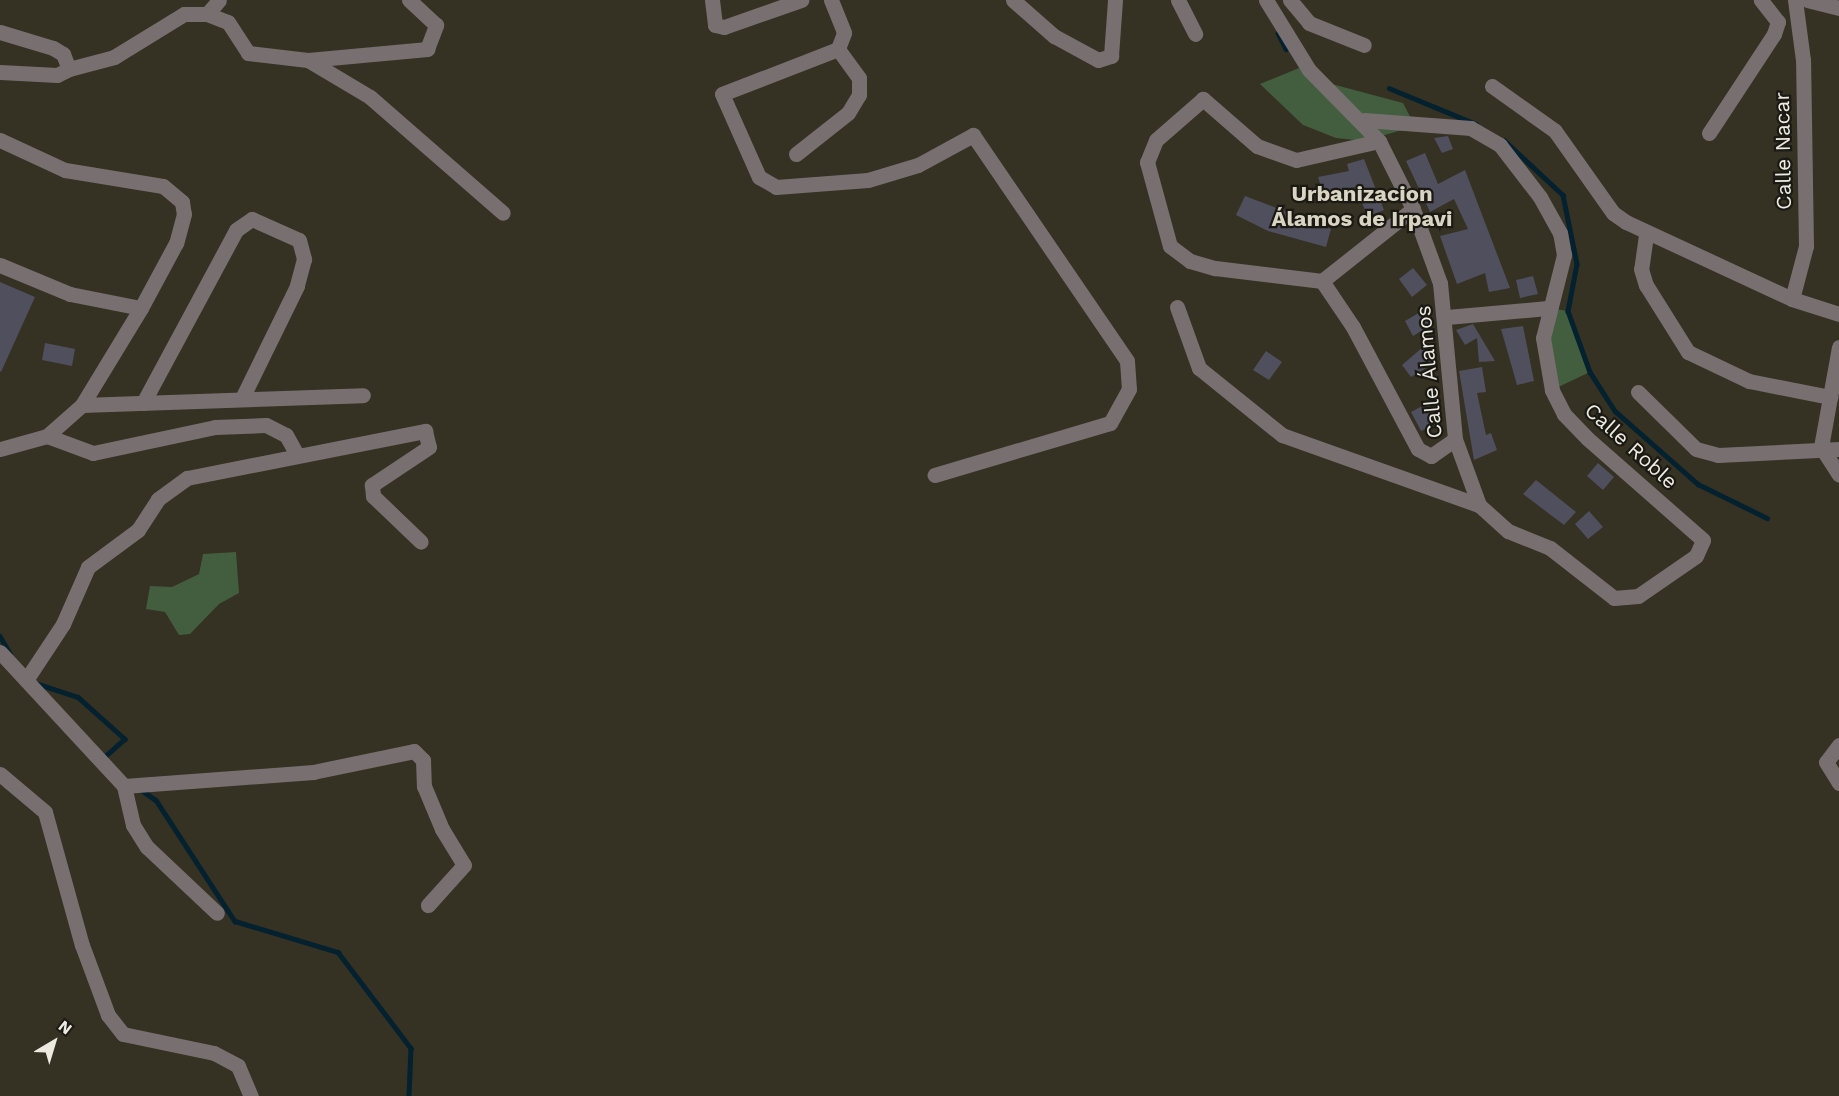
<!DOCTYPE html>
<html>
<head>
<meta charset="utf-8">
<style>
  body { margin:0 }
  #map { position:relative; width:1839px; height:1096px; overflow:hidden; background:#353123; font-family:"Work Sans",sans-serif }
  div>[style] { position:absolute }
  .green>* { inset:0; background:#425e3e }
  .stream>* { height:4.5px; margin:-2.25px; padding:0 2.25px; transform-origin:2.25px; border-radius:2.25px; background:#03212f }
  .building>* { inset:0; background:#504f5e }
  .minor>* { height:15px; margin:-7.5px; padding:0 7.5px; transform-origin:7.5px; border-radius:7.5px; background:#786f70 }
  span { translate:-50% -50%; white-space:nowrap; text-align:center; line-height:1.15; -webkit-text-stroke:4.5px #1b1913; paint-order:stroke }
  .street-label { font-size:21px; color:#edebe1 }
  .neighbourhood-label { font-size:22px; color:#dad5c3; font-weight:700 }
  .north { position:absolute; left:24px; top:1012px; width:60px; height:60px; -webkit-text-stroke:4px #1b1913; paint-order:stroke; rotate:38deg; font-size:16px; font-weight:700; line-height:24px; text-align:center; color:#edebe1 }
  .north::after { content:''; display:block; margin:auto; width:21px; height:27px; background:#edebe1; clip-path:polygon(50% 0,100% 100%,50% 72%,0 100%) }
</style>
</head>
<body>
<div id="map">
  <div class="green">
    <div style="clip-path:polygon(1304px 66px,1328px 83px,1403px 103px,1415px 126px,1365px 141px,1336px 138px,1303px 125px,1260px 84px)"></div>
    <div style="clip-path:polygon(1548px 308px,1568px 311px,1590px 372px,1552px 390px)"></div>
    <div style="clip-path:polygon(236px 552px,239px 593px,219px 604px,190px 634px,179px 635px,165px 612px,146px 609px,150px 586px,172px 587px,199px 574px,203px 554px)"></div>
  </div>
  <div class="stream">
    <div style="left:1278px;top:33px;width:18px;rotate:63deg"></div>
    <div style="left:1389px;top:88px;width:94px;rotate:22.5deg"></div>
    <div style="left:1504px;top:140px;width:81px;rotate:43deg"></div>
    <div style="left:1563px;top:195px;width:70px;rotate:78.5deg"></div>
    <div style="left:1577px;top:264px;width:48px;rotate:100.8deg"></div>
    <div style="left:1568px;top:311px;width:65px;rotate:70.2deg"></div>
    <div style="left:1590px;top:372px;width:46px;rotate:57.3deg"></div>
    <div style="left:1615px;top:411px;width:111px;rotate:41.3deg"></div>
    <div style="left:1698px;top:484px;width:77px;rotate:26.2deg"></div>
    <div style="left:0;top:636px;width:20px;rotate:60deg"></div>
    <div style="left:35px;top:683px;width:45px;rotate:18deg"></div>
    <div style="left:78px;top:697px;width:63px;rotate:41.8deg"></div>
    <div style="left:125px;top:739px;width:30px;rotate:138deg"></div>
    <div style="left:140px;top:789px;width:19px;rotate:35deg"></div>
    <div style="left:156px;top:800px;width:145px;rotate:56.9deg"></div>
    <div style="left:235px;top:921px;width:108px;rotate:16.8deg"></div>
    <div style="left:338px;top:952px;width:121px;rotate:52.8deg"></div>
    <div style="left:411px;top:1048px;width:48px;rotate:92.4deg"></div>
  </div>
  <div class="building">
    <div style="clip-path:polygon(1448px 136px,1453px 149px,1442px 153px,1434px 138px)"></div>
    <div style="clip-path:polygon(1425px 153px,1438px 184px,1465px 170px,1510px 288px,1489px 292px,1485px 273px,1457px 284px,1440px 236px,1468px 229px,1454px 199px,1430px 212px,1406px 161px)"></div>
    <div style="clip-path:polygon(1364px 159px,1384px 210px,1368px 217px,1355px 187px,1323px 193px,1318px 177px,1349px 171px,1347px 164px)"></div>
    <div style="clip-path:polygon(1245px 196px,1331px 229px,1326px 247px,1268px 231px,1236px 215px)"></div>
    <div style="clip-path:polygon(1413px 268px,1427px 285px,1412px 297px,1399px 279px)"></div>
    <div style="clip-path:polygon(1533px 276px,1538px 294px,1520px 298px,1516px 280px)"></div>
    <div style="clip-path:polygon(0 282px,35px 297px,1px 372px,0 371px)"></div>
    <div style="clip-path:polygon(1422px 311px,1431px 325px,1413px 336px,1405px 321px)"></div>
    <div style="clip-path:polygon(1473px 324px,1476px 329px,1495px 361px,1479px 362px,1477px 338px,1465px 345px,1456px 330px)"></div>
    <div style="clip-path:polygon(1523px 326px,1534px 381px,1517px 385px,1501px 329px)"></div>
    <div style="clip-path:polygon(45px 343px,75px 349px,72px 366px,42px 360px)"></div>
    <div style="clip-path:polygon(1423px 347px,1436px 362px,1411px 377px,1402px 365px)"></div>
    <div style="clip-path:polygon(1266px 351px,1282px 362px,1269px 380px,1253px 370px)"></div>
    <div style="clip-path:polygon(1482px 367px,1486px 392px,1477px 393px,1486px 435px,1491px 433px,1497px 450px,1474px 460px,1459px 371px)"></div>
    <div style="clip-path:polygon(1428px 403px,1438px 423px,1421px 431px,1411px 412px)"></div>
    <div style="clip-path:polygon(1598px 463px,1614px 477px,1603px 490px,1587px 476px)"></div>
    <div style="clip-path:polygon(1536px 480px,1576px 512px,1564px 525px,1523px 494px)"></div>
    <div style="clip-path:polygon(1589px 511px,1603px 527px,1588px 539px,1575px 524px)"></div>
  </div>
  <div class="minor">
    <div style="left:712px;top:0;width:25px;rotate:83deg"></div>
    <div style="left:715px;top:25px;width:9px;rotate:13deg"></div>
    <div style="left:724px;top:27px;width:82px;rotate:-19.3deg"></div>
    <div style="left:831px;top:0;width:35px;rotate:68deg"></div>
    <div style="left:844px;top:33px;width:17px;rotate:111deg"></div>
    <div style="left:838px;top:49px;width:124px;rotate:158.8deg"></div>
    <div style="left:722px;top:94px;width:91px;rotate:66deg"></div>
    <div style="left:759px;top:177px;width:20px;rotate:30deg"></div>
    <div style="left:776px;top:187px;width:92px;rotate:-4.4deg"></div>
    <div style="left:868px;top:180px;width:52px;rotate:-16.7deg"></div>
    <div style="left:918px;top:165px;width:63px;rotate:-28.6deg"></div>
    <div style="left:973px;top:135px;width:273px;rotate:55.7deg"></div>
    <div style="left:1127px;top:361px;width:28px;rotate:86deg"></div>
    <div style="left:1129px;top:389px;width:39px;rotate:119deg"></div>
    <div style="left:1110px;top:423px;width:183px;rotate:163.5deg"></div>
    <div style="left:1013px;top:0;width:55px;rotate:41.3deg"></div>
    <div style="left:1054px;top:36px;width:50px;rotate:28.6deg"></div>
    <div style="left:1098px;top:60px;width:14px;rotate:-17deg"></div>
    <div style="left:1111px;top:56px;width:56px;rotate:-85.9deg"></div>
    <div style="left:1178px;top:0;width:38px;rotate:63deg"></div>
    <div style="left:1266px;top:0;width:82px;rotate:58.4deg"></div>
    <div style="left:1309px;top:70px;width:100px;rotate:45.4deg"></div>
    <div style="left:1379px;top:141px;width:76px;rotate:63.4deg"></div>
    <div style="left:1413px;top:209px;width:79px;rotate:70deg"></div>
    <div style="left:1440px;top:283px;width:157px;rotate:84.5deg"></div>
    <div style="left:1455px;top:439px;width:70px;rotate:70deg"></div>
    <div style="left:1479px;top:505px;width:39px;rotate:42deg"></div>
    <div style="left:1508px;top:531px;width:45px;rotate:22deg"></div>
    <div style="left:1550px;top:548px;width:81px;rotate:38deg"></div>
    <div style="left:1614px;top:598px;width:24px;rotate:-5deg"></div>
    <div style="left:1638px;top:596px;width:70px;rotate:-34.6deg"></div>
    <div style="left:1696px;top:556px;width:17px;rotate:-66deg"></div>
    <div style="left:1703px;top:540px;width:154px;rotate:-138.7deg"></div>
    <div style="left:1587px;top:438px;width:33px;rotate:-134deg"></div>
    <div style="left:1564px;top:414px;width:27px;rotate:-117deg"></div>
    <div style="left:1552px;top:390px;width:53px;rotate:-99.8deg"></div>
    <div style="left:1543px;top:338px;width:86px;rotate:-75.8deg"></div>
    <div style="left:1564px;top:255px;width:22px;rotate:-100deg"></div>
    <div style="left:1560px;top:233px;width:41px;rotate:-119.1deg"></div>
    <div style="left:1540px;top:197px;width:66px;rotate:-127.6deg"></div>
    <div style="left:1500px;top:145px;width:34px;rotate:-150deg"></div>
    <div style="left:1471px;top:128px;width:107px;rotate:-175.7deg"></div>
    <div style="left:1290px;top:0;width:30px;rotate:50deg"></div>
    <div style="left:1309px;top:23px;width:59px;rotate:21.8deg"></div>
    <div style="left:1807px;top:0;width:33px;rotate:14deg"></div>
    <div style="left:207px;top:14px;width:18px;rotate:-49deg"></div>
    <div style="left:0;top:32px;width:55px;rotate:16.8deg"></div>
    <div style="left:53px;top:48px;width:12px;rotate:31deg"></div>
    <div style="left:63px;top:54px;width:16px;rotate:68deg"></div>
    <div style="left:69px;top:69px;width:13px;rotate:153deg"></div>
    <div style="left:57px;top:75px;width:57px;rotate:-177deg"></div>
    <div style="left:308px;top:60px;width:120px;rotate:-5.3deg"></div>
    <div style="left:427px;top:49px;width:26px;rotate:-69deg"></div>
    <div style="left:436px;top:25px;width:37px;rotate:-137deg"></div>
    <div style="left:69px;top:69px;width:47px;rotate:-14.9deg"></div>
    <div style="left:114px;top:57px;width:82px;rotate:-31.6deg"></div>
    <div style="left:184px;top:14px;width:23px"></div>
    <div style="left:207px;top:14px;width:22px;rotate:21deg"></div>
    <div style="left:228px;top:22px;width:37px;rotate:57deg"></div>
    <div style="left:248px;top:53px;width:60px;rotate:6.7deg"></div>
    <div style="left:308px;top:60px;width:72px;rotate:30.8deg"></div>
    <div style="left:370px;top:97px;width:176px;rotate:41.1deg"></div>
    <div style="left:1492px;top:86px;width:77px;rotate:35.5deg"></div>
    <div style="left:1555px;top:131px;width:100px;rotate:54.7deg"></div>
    <div style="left:1613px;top:213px;width:16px;rotate:35deg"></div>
    <div style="left:1626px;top:222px;width:183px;rotate:24.9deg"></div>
    <div style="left:1792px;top:299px;width:49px;rotate:17.7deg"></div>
    <div style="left:1709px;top:133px;width:118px;rotate:-56.7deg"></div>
    <div style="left:1774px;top:34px;width:13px;rotate:-72deg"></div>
    <div style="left:1778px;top:22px;width:28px;rotate:-128deg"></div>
    <div style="left:0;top:140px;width:72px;rotate:24.8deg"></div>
    <div style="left:65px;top:170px;width:99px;rotate:9.3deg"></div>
    <div style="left:163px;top:186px;width:25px;rotate:40deg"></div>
    <div style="left:182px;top:202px;width:12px;rotate:81deg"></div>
    <div style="left:184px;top:214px;width:30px;rotate:105deg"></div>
    <div style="left:176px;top:243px;width:74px;rotate:118.3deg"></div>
    <div style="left:141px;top:308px;width:114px;rotate:121.3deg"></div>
    <div style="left:82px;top:405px;width:47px;rotate:138.5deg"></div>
    <div style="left:47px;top:436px;width:49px;rotate:164.5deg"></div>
    <div style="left:1379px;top:141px;width:85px;rotate:167.1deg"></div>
    <div style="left:1296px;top:160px;width:41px;rotate:-160.3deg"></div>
    <div style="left:1257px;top:146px;width:72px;rotate:-139deg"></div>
    <div style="left:1203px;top:99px;width:62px;rotate:138.9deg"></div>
    <div style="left:1156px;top:140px;width:24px;rotate:112deg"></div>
    <div style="left:1147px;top:162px;width:87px;rotate:74.7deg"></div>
    <div style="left:1170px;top:246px;width:25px;rotate:37deg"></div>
    <div style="left:1190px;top:261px;width:26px;rotate:16deg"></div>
    <div style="left:1215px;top:268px;width:108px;rotate:6.9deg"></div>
    <div style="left:1322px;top:281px;width:116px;rotate:-38.4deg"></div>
    <div style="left:796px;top:154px;width:66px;rotate:-38.3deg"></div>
    <div style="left:848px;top:113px;width:21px;rotate:-59deg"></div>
    <div style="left:859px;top:95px;width:17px;rotate:-90deg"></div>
    <div style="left:859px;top:78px;width:36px;rotate:-126deg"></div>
    <div style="left:1646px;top:235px;width:34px;rotate:98deg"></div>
    <div style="left:1641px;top:269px;width:17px;rotate:73deg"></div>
    <div style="left:1646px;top:285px;width:79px;rotate:57.9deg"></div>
    <div style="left:1688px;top:352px;width:68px;rotate:25.4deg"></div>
    <div style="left:1749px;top:381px;width:83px;rotate:11.2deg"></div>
    <div style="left:0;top:265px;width:76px;rotate:22.5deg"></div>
    <div style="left:70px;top:294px;width:72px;rotate:11.2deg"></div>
    <div style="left:1322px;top:281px;width:55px;rotate:56deg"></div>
    <div style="left:1353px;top:327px;width:138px;rotate:62deg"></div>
    <div style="left:1418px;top:449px;width:15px;rotate:28deg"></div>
    <div style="left:1431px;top:456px;width:29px;rotate:-35deg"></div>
    <div style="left:1792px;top:299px;width:55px;rotate:-75.2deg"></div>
    <div style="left:1806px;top:246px;width:186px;rotate:-90.9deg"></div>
    <div style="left:1803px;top:60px;width:61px;rotate:-97.6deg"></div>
    <div style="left:1177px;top:307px;width:65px;rotate:70.2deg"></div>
    <div style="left:1199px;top:368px;width:107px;rotate:38.9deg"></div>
    <div style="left:1282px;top:435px;width:209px;rotate:19.6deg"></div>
    <div style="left:1447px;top:317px;width:101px;rotate:-5.1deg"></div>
    <div style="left:1839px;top:347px;width:102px;rotate:100.2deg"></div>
    <div style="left:1821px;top:447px;width:33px;rotate:57deg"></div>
    <div style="left:1638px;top:392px;width:81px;rotate:44.5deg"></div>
    <div style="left:1696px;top:449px;width:23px;rotate:15deg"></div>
    <div style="left:1718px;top:455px;width:121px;rotate:-2.8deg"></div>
    <div style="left:143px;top:403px;width:196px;rotate:-61.7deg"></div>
    <div style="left:236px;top:230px;width:19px;rotate:-35deg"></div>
    <div style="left:252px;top:219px;width:51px;rotate:24.1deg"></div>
    <div style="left:299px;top:240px;width:20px;rotate:75deg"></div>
    <div style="left:304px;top:259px;width:28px;rotate:105deg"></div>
    <div style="left:297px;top:286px;width:123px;rotate:116.1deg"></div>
    <div style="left:82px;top:405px;width:281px;rotate:-2deg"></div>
    <div style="left:47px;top:436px;width:49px;rotate:20.3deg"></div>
    <div style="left:93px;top:453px;width:125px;rotate:-12deg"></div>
    <div style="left:215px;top:427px;width:51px;rotate:-2.2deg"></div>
    <div style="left:266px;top:425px;width:22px;rotate:27deg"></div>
    <div style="left:286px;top:435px;width:21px;rotate:61deg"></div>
    <div style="left:0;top:652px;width:183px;rotate:47.2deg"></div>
    <div style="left:124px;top:786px;width:40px;rotate:77deg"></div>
    <div style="left:133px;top:825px;width:26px;rotate:58deg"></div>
    <div style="left:147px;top:847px;width:96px;rotate:43.3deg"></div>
    <div style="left:26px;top:680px;width:67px;rotate:-56.5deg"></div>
    <div style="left:63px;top:624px;width:62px;rotate:-66.3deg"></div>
    <div style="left:88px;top:567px;width:62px;rotate:-36.5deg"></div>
    <div style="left:138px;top:530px;width:37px;rotate:-57deg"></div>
    <div style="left:158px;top:499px;width:36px;rotate:-36deg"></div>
    <div style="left:187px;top:478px;width:243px;rotate:-11.2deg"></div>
    <div style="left:425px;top:431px;width:16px;rotate:76deg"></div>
    <div style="left:429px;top:447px;width:69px;rotate:146.3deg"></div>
    <div style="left:372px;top:485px;width:11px;rotate:85deg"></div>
    <div style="left:373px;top:496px;width:66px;rotate:43.8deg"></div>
    <div style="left:1839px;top:745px;width:21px;rotate:127deg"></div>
    <div style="left:1826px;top:762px;width:25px;rotate:58deg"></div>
    <div style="left:0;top:774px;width:59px;rotate:40.2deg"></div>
    <div style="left:45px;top:812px;width:138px;rotate:74.5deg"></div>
    <div style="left:82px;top:945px;width:75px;rotate:69.6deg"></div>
    <div style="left:108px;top:1015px;width:24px;rotate:52deg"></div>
    <div style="left:123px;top:1034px;width:93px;rotate:11.8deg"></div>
    <div style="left:214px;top:1053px;width:27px;rotate:28deg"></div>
    <div style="left:238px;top:1066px;width:33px;rotate:67deg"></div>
    <div style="left:124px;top:786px;width:190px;rotate:-4.2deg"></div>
    <div style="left:313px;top:772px;width:103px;rotate:-11.7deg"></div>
    <div style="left:414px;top:751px;width:13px;rotate:45deg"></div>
    <div style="left:423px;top:760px;width:26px;rotate:88deg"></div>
    <div style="left:424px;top:786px;width:47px;rotate:67.3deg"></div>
    <div style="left:442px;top:829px;width:42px;rotate:58.6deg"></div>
    <div style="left:464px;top:865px;width:54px;rotate:132deg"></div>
  </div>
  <div class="street-label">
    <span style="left:1783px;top:151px;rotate:-91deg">Calle Nacar</span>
    <span style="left:1429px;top:372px;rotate:-95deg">Calle Álamos</span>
    <span style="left:1631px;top:446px;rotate:42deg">Calle Roble</span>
  </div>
  <div class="neighbourhood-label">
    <span style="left:1362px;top:206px">Urbanizacion<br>Álamos de Irpavi</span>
  </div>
  <div class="north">N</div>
</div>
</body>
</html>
